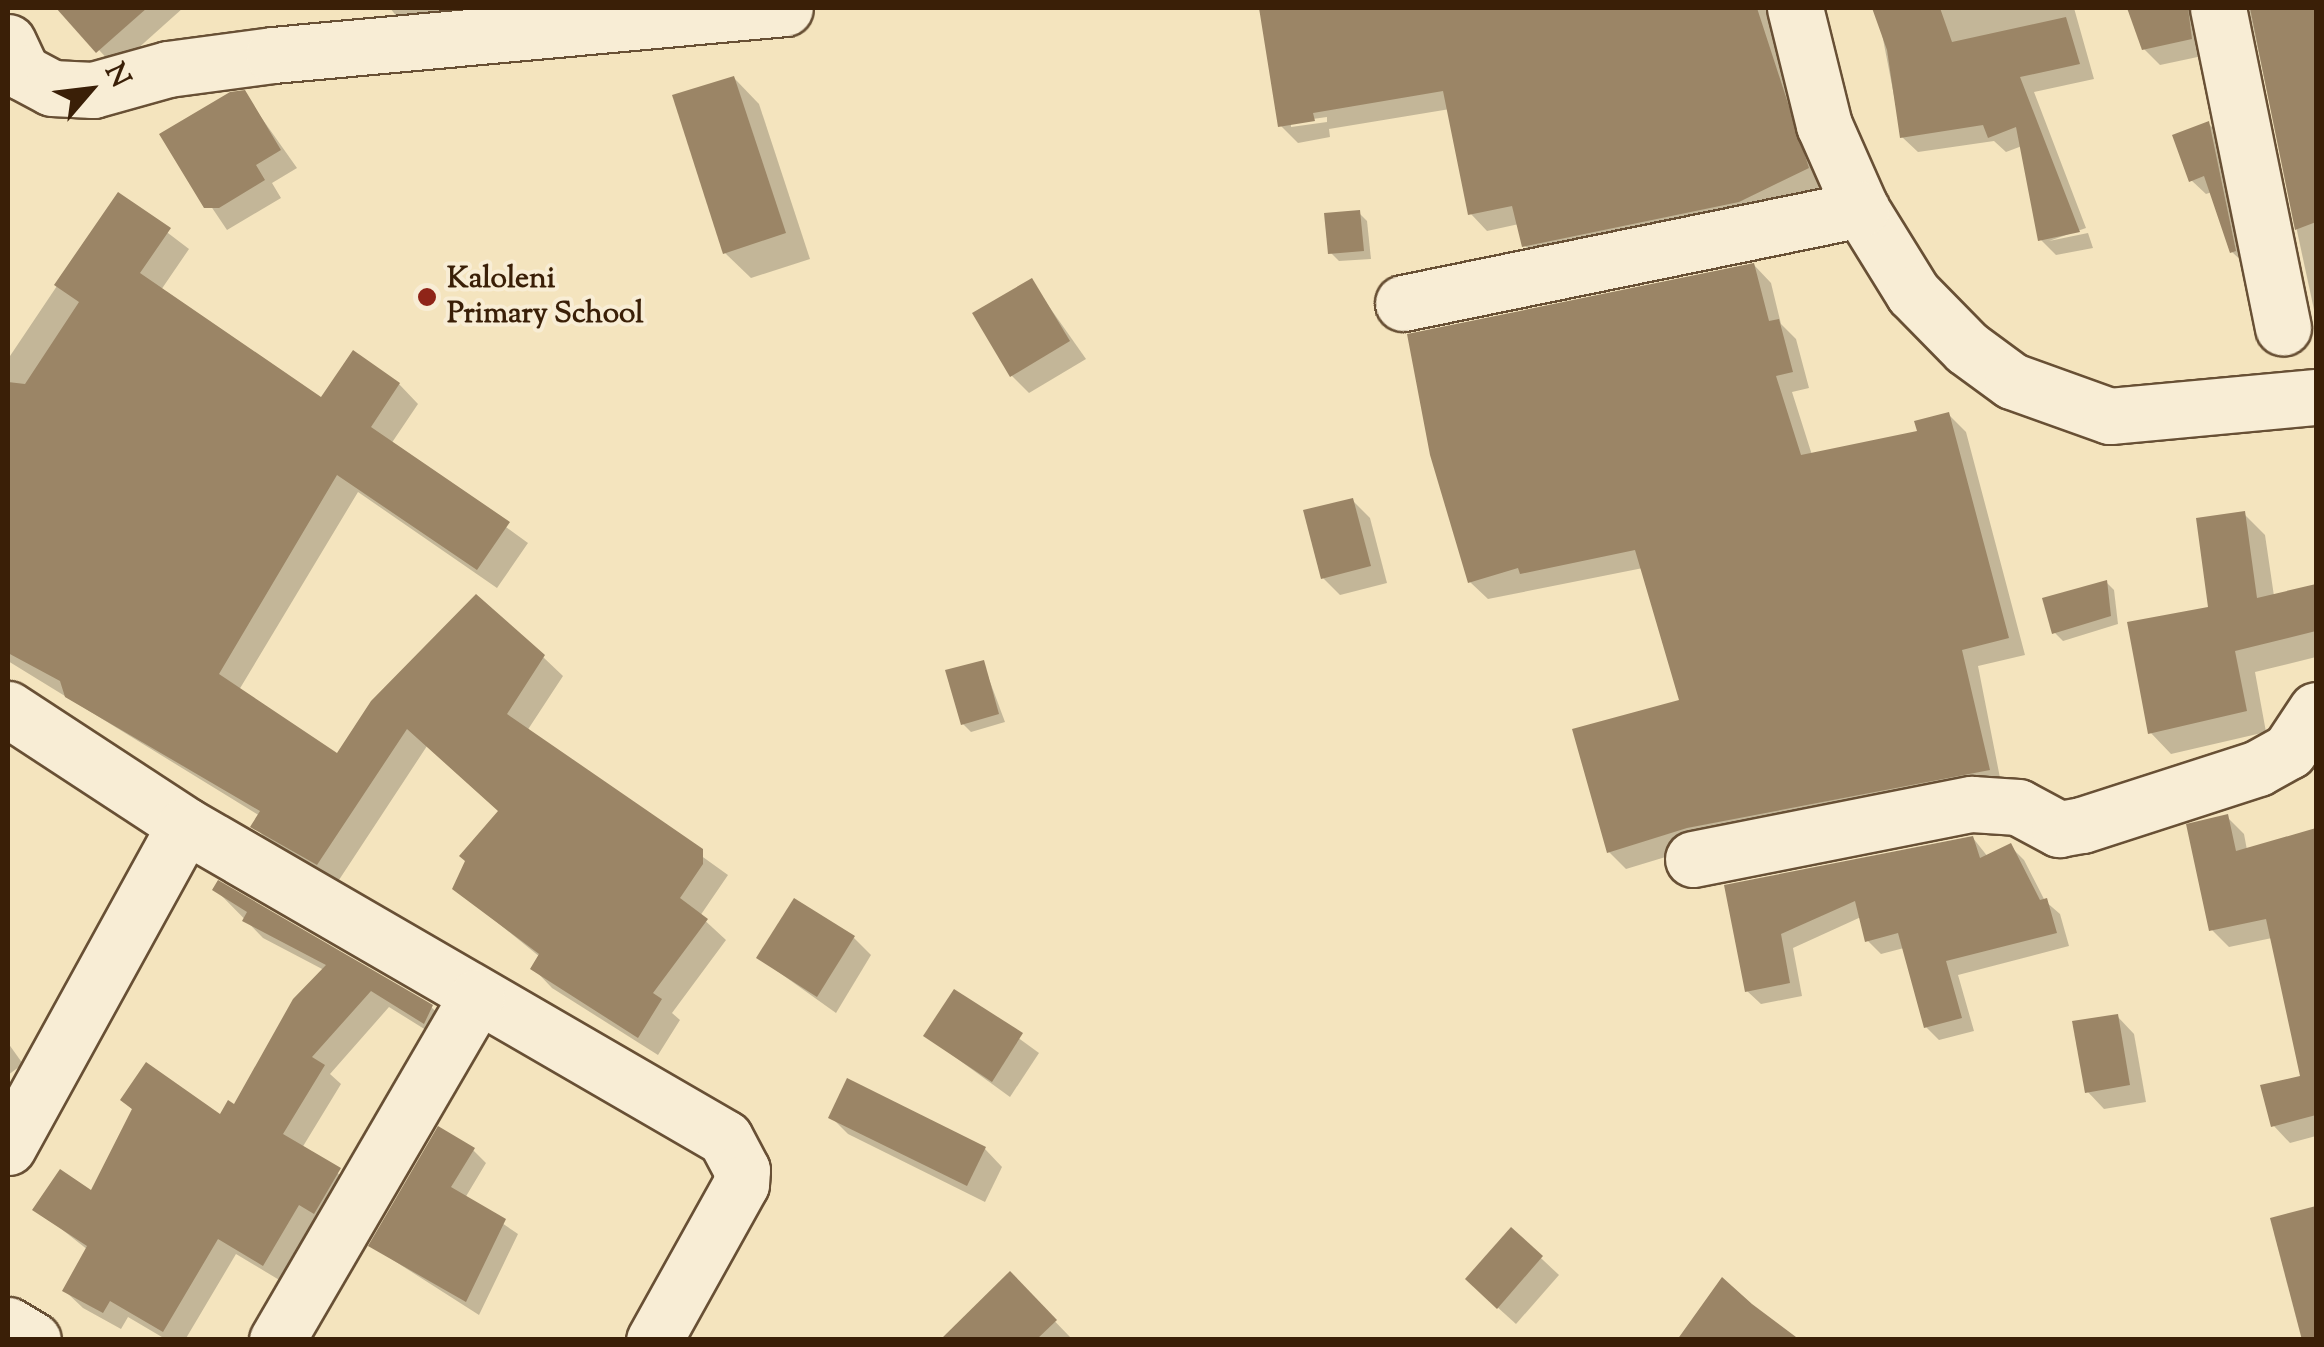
<!DOCTYPE html>
<html>
<head>
<meta charset="utf-8">
<style>
  body { margin:0 }
  #map { position:relative; width:2324px; height:1347px; overflow:hidden; background:#f4e4be; font-family:"Sorts Mill Goudy",serif }
  div>[style] { position:absolute }
  .shadow>* { inset:0; background:#0003 }
  .building>* { inset:0; background:#9b8566 }
  .roads { filter:drop-shadow(2px 0 #685035) drop-shadow(-2px 0 #685035) drop-shadow(0 2px #685035) drop-shadow(0 -2px #685035) }
  .minor>* { height:55px; margin:-27.5px; padding:0 27.5px; transform-origin:27.5px; border-radius:27.5px; background:#f8edd5 }
  .dots>* { width:28px; height:28px; translate:-50% -50%; box-sizing:border-box; border:5px solid #f8edd5; border-radius:50% }
  span { translate:-50% -50%; white-space:nowrap; text-align:center; line-height:1.15; -webkit-text-stroke:8px #f8edd5; paint-order:stroke }
  .poi-label { font-size:30px; color:#3a1f07; font-weight:700 }
  .left { translate:0 -50%; text-align:left }
  .frame { position:absolute; inset:0; border:10px solid #3a1f07; pointer-events:none }
  .north { position:absolute; left:40px; top:40px; width:100px; height:100px; -webkit-text-stroke:8px #f8edd5; paint-order:stroke; rotate:62deg; font-size:28px; font-weight:700; line-height:40px; text-align:center; color:#3a1f07 }
  .north::after { content:''; display:block; margin:auto; width:35px; height:45px; background:#3a1f07; clip-path:polygon(50% 0,100% 100%,50% 72%,0 100%) }
</style>
</head>
<body>
<div id="map">
  <div class="shadow">
    <div style="clip-path:polygon(70px 8px,183px 8px,116px 68px,64px 13px)"></div>
    <div style="clip-path:polygon(390px 8px,591px 8px,406px 28px)"></div>
    <div style="clip-path:polygon(evenodd,1261px 8px,1766px 8px,1824px 185px,1757px 218px,1541px 262px,1524px 245px,1519px 224px,1487px 231px,1471px 214px,1450px 109px,1329px 129px,1330px 137px,1298px 143px,1281px 126px,1261px 8px,1327px 117px,1327px 122px,1291px 127px,1291px 122px,1327px 117px)"></div>
    <div style="clip-path:polygon(1877px 8px,2074px 8px,2094px 79px,2034px 92px,2086px 228px,2049px 241px,2088px 233px,2093px 248px,2056px 255px,2040px 239px,2022px 146px,2006px 152px,1994px 141px,1918px 152px,1902px 137px)"></div>
    <div style="clip-path:polygon(2129px 8px,2209px 8px,2207px 55px,2160px 65px,2144px 49px)"></div>
    <div style="clip-path:polygon(2249px 8px,2316px 8px,2316px 319px)"></div>
    <div style="clip-path:polygon(734px 78px,759px 104px,810px 259px,751px 278px,725px 253px)"></div>
    <div style="clip-path:polygon(244px 93px,297px 168px,272px 183px,281px 198px,227px 230px,163px 135px)"></div>
    <div style="clip-path:polygon(2209px 124px,2223px 138px,2247px 266px,2232px 252px,2212px 192px,2206px 194px,2191px 180px)"></div>
    <div style="clip-path:polygon(118px 195px,189px 249px,161px 290px,321px 401px,399px 384px,418px 404px,391px 444px,528px 543px,497px 588px,358px 492px,239px 690px,337px 756px,543px 657px,563px 676px,527px 731px,728px 875px,700px 916px,726px 940px,672px 1013px,680px 1020px,658px 1055px,552px 988px,533px 968px,540px 957px,455px 888px,500px 812px,427px 746px,337px 883px,273px 846px,254px 826px,260px 816px,8px 661px,8px 359px)"></div>
    <div style="clip-path:polygon(1359px 213px,1367px 221px,1371px 259px,1339px 261px,1331px 253px)"></div>
    <div style="clip-path:polygon(1754px 265px,1771px 283px,1781px 324px,1796px 339px,1809px 388px,1792px 392px,1812px 455px,1920px 433px,1948px 414px,1966px 432px,2025px 655px,1978px 666px,2002px 788px,1705px 845px,1626px 869px,1609px 852px,1682px 702px,1643px 568px,1488px 599px,1470px 582px)"></div>
    <div style="clip-path:polygon(1031px 281px,1086px 359px,1029px 393px,1012px 376px)"></div>
    <div style="clip-path:polygon(1352px 500px,1370px 518px,1387px 583px,1340px 595px,1323px 578px)"></div>
    <div style="clip-path:polygon(2244px 514px,2265px 535px,2274px 596px,2316px 586px,2316px 657px,2255px 672px,2266px 732px,2171px 754px,2150px 732px,2210px 609px)"></div>
    <div style="clip-path:polygon(2106px 582px,2114px 590px,2118px 624px,2063px 641px,2054px 632px)"></div>
    <div style="clip-path:polygon(983px 663px,1005px 722px,971px 732px,963px 724px)"></div>
    <div style="clip-path:polygon(2227px 817px,2244px 834px,2247px 850px,2316px 831px,2316px 1136px,2290px 1143px,2273px 1125px,2314px 1075px,2272px 938px,2229px 947px,2212px 930px)"></div>
    <div style="clip-path:polygon(1973px 838px,1988px 857px,2010px 846px,2024px 860px,2045px 901px,2060px 914px,2069px 946px,1958px 975px,1974px 1031px,1939px 1040px,1926px 1027px,1904px 948px,1881px 954px,1867px 940px,1861px 917px,1793px 948px,1802px 996px,1761px 1004px,1747px 991px,1727px 887px)"></div>
    <div style="clip-path:polygon(215px 889px,431px 1007px,449px 1024px,442px 1040px,389px 1007px,330px 1074px,341px 1084px,302px 1148px,357px 1187px,281px 1281px,236px 1254px,185px 1340px,167px 1340px,128px 1317px,121px 1329px,83px 1308px,65px 1291px,88px 1250px,36px 1209px,92px 1194px,134px 1111px,123px 1100px,221px 1118px,235px 1107px,324px 970px,263px 938px)"></div>
    <div style="clip-path:polygon(854px 938px,871px 955px,836px 1013px,759px 958px)"></div>
    <div style="clip-path:polygon(955px 992px,1039px 1053px,1010px 1097px,926px 1036px)"></div>
    <div style="clip-path:polygon(2117px 1016px,2134px 1034px,2146px 1102px,2104px 1109px,2087px 1091px)"></div>
    <div style="clip-path:polygon(8px 1043px,23px 1064px,8px 1075px)"></div>
    <div style="clip-path:polygon(848px 1081px,985px 1149px,1002px 1167px,985px 1202px,848px 1134px,831px 1117px)"></div>
    <div style="clip-path:polygon(473px 1150px,486px 1163px,465px 1198px,518px 1234px,479px 1315px,371px 1246px)"></div>
    <div style="clip-path:polygon(2316px 1209px,2316px 1340px,2305px 1340px,2273px 1220px)"></div>
    <div style="clip-path:polygon(1511px 1230px,1559px 1275px,1516px 1324px,1485px 1296px)"></div>
    <div style="clip-path:polygon(1010px 1275px,1072px 1339px,944px 1340px)"></div>
  </div>
  <div class="building">
    <div style="clip-path:polygon(56px 8px,147px 8px,96px 53px)"></div>
    <div style="clip-path:polygon(1259px 8px,1757px 8px,1809px 168px,1739px 202px,1522px 247px,1512px 206px,1468px 215px,1443px 91px,1313px 113px,1315px 121px,1278px 127px)"></div>
    <div style="clip-path:polygon(1872px 8px,1940px 8px,1952px 42px,2066px 17px,2080px 64px,2020px 77px,2080px 232px,2038px 241px,2016px 127px,1988px 138px,1983px 125px,1900px 138px,1887px 50px)"></div>
    <div style="clip-path:polygon(2127px 8px,2188px 8px,2192px 39px,2142px 50px)"></div>
    <div style="clip-path:polygon(2250px 8px,2316px 8px,2316px 222px,2295px 230px)"></div>
    <div style="clip-path:polygon(734px 76px,786px 233px,723px 254px,672px 95px)"></div>
    <div style="clip-path:polygon(245px 90px,281px 150px,256px 165px,265px 180px,219px 208px,204px 208px,159px 134px,230px 92px)"></div>
    <div style="clip-path:polygon(2209px 121px,2236px 251px,2230px 253px,2204px 176px,2189px 182px,2172px 135px)"></div>
    <div style="clip-path:polygon(118px 192px,171px 228px,140px 273px,321px 397px,353px 350px,400px 383px,371px 427px,510px 522px,477px 570px,337px 475px,219px 674px,337px 753px,371px 701px,476px 594px,545px 655px,507px 714px,703px 849px,703px 864px,680px 898px,708px 919px,653px 993px,662px 999px,638px 1038px,530px 969px,539px 954px,452px 889px,465px 861px,459px 856px,498px 811px,407px 729px,317px 865px,250px 827px,260px 811px,65px 697px,60px 681px,8px 653px,8px 382px,25px 384px,79px 302px,54px 285px)"></div>
    <div style="clip-path:polygon(1360px 210px,1364px 251px,1328px 254px,1324px 213px)"></div>
    <div style="clip-path:polygon(1754px 263px,1769px 321px,1779px 319px,1793px 372px,1776px 376px,1801px 455px,1917px 431px,1914px 421px,1949px 412px,2009px 638px,1962px 650px,1990px 770px,1687px 828px,1607px 853px,1572px 729px,1679px 700px,1635px 550px,1520px 574px,1518px 568px,1468px 583px,1430px 455px,1407px 334px)"></div>
    <div style="clip-path:polygon(1032px 278px,1070px 341px,1010px 377px,972px 313px)"></div>
    <div style="clip-path:polygon(1353px 498px,1371px 566px,1321px 579px,1303px 510px)"></div>
    <div style="clip-path:polygon(2245px 511px,2257px 598px,2316px 584px,2316px 631px,2235px 651px,2247px 711px,2148px 734px,2127px 622px,2208px 607px,2196px 518px)"></div>
    <div style="clip-path:polygon(2107px 580px,2111px 616px,2052px 634px,2042px 598px)"></div>
    <div style="clip-path:polygon(984px 660px,999px 714px,961px 725px,945px 670px)"></div>
    <div style="clip-path:polygon(2228px 814px,2236px 851px,2316px 828px,2316px 1115px,2271px 1127px,2260px 1085px,2300px 1076px,2266px 919px,2209px 931px,2186px 824px)"></div>
    <div style="clip-path:polygon(1973px 836px,1980px 858px,2011px 843px,2040px 900px,2047px 898px,2057px 933px,1946px 961px,1962px 1018px,1924px 1028px,1898px 933px,1865px 942px,1855px 901px,1781px 934px,1790px 983px,1745px 992px,1724px 885px)"></div>
    <div style="clip-path:polygon(218px 880px,433px 1005px,424px 1024px,371px 991px,312px 1057px,325px 1065px,283px 1134px,341px 1168px,314px 1214px,299px 1205px,263px 1266px,218px 1239px,163px 1332px,110px 1301px,103px 1313px,62px 1291px,87px 1246px,32px 1210px,60px 1169px,91px 1190px,132px 1109px,120px 1100px,146px 1062px,220px 1114px,228px 1100px,234px 1104px,293px 999px,326px 965px,242px 921px,247px 912px,212px 890px)"></div>
    <div style="clip-path:polygon(794px 898px,855px 936px,817px 997px,756px 958px)"></div>
    <div style="clip-path:polygon(954px 989px,1023px 1033px,992px 1082px,923px 1036px)"></div>
    <div style="clip-path:polygon(2118px 1014px,2130px 1085px,2085px 1093px,2072px 1021px)"></div>
    <div style="clip-path:polygon(847px 1078px,986px 1147px,967px 1186px,828px 1118px)"></div>
    <div style="clip-path:polygon(438px 1126px,475px 1148px,451px 1187px,506px 1219px,466px 1302px,368px 1246px)"></div>
    <div style="clip-path:polygon(2316px 1206px,2316px 1340px,2302px 1340px,2270px 1218px)"></div>
    <div style="clip-path:polygon(1511px 1227px,1543px 1256px,1497px 1309px,1465px 1279px)"></div>
    <div style="clip-path:polygon(1010px 1271px,1057px 1320px,1036px 1340px,940px 1340px)"></div>
    <div style="clip-path:polygon(1722px 1277px,1752px 1304px,1800px 1340px,1677px 1340px)"></div>
  </div>
  <div class="roads">
    <div class="minor">
      <div style="left:1795px;top:8px;width:121px;rotate:76.1deg"></div>
      <div style="left:1824px;top:125px;width:92px;rotate:66.2deg"></div>
      <div style="left:1861px;top:209px;width:99px;rotate:58.2deg"></div>
      <div style="left:1913px;top:293px;width:77px;rotate:45.5deg"></div>
      <div style="left:1967px;top:348px;width:56px;rotate:36.3deg"></div>
      <div style="left:2012px;top:381px;width:104px;rotate:19.7deg"></div>
      <div style="left:2110px;top:416px;width:207px;rotate:-5.3deg"></div>
      <div style="left:2218px;top:8px;width:326px;rotate:78.5deg"></div>
      <div style="left:8px;top:42px;width:33px;rotate:65deg"></div>
      <div style="left:22px;top:72px;width:34px;rotate:28deg"></div>
      <div style="left:52px;top:88px;width:41px;rotate:2.8deg"></div>
      <div style="left:93px;top:90px;width:78px;rotate:-15.6deg"></div>
      <div style="left:168px;top:69px;width:106px;rotate:-7.6deg"></div>
      <div style="left:273px;top:55px;width:514px;rotate:-5.24deg"></div>
      <div style="left:1403px;top:303px;width:468px;rotate:-11.6deg"></div>
      <div style="left:8px;top:709px;width:212px;rotate:33.2deg"></div>
      <div style="left:185px;top:825px;width:624px;rotate:30.1deg"></div>
      <div style="left:725px;top:1138px;width:36px;rotate:62deg"></div>
      <div style="left:742px;top:1170px;width:14px;rotate:94deg"></div>
      <div style="left:741px;top:1184px;width:179px;rotate:119.1deg"></div>
      <div style="left:1693px;top:859px;width:284px;rotate:-11.2deg"></div>
      <div style="left:1972px;top:804px;width:46px;rotate:3.7deg"></div>
      <div style="left:2018px;top:807px;width:47px;rotate:28.2deg"></div>
      <div style="left:2059px;top:829px;width:23px;rotate:-10deg"></div>
      <div style="left:2082px;top:825px;width:185px;rotate:-17.9deg"></div>
      <div style="left:2258px;top:768px;width:35px;rotate:-29deg"></div>
      <div style="left:2289px;top:751px;width:49px;rotate:-56.6deg"></div>
      <div style="left:8px;top:1147px;width:367px;rotate:-61.2deg"></div>
      <div style="left:8px;top:1325px;width:29px;rotate:31deg"></div>
      <div style="left:277px;top:1340px;width:397px;rotate:-59.8deg"></div>
    </div>
  </div>
  <div class="dots">
    <div style="left:427px;top:297px;background:#8f2418"></div>
  </div>
  <div class="poi-label">
    <span class="left" style="left:447px;top:297px">Kaloleni<br>Primary School</span>
  </div>
  <div class="frame"></div>
  <div class="north">N</div>
</div>
</body>
</html>
